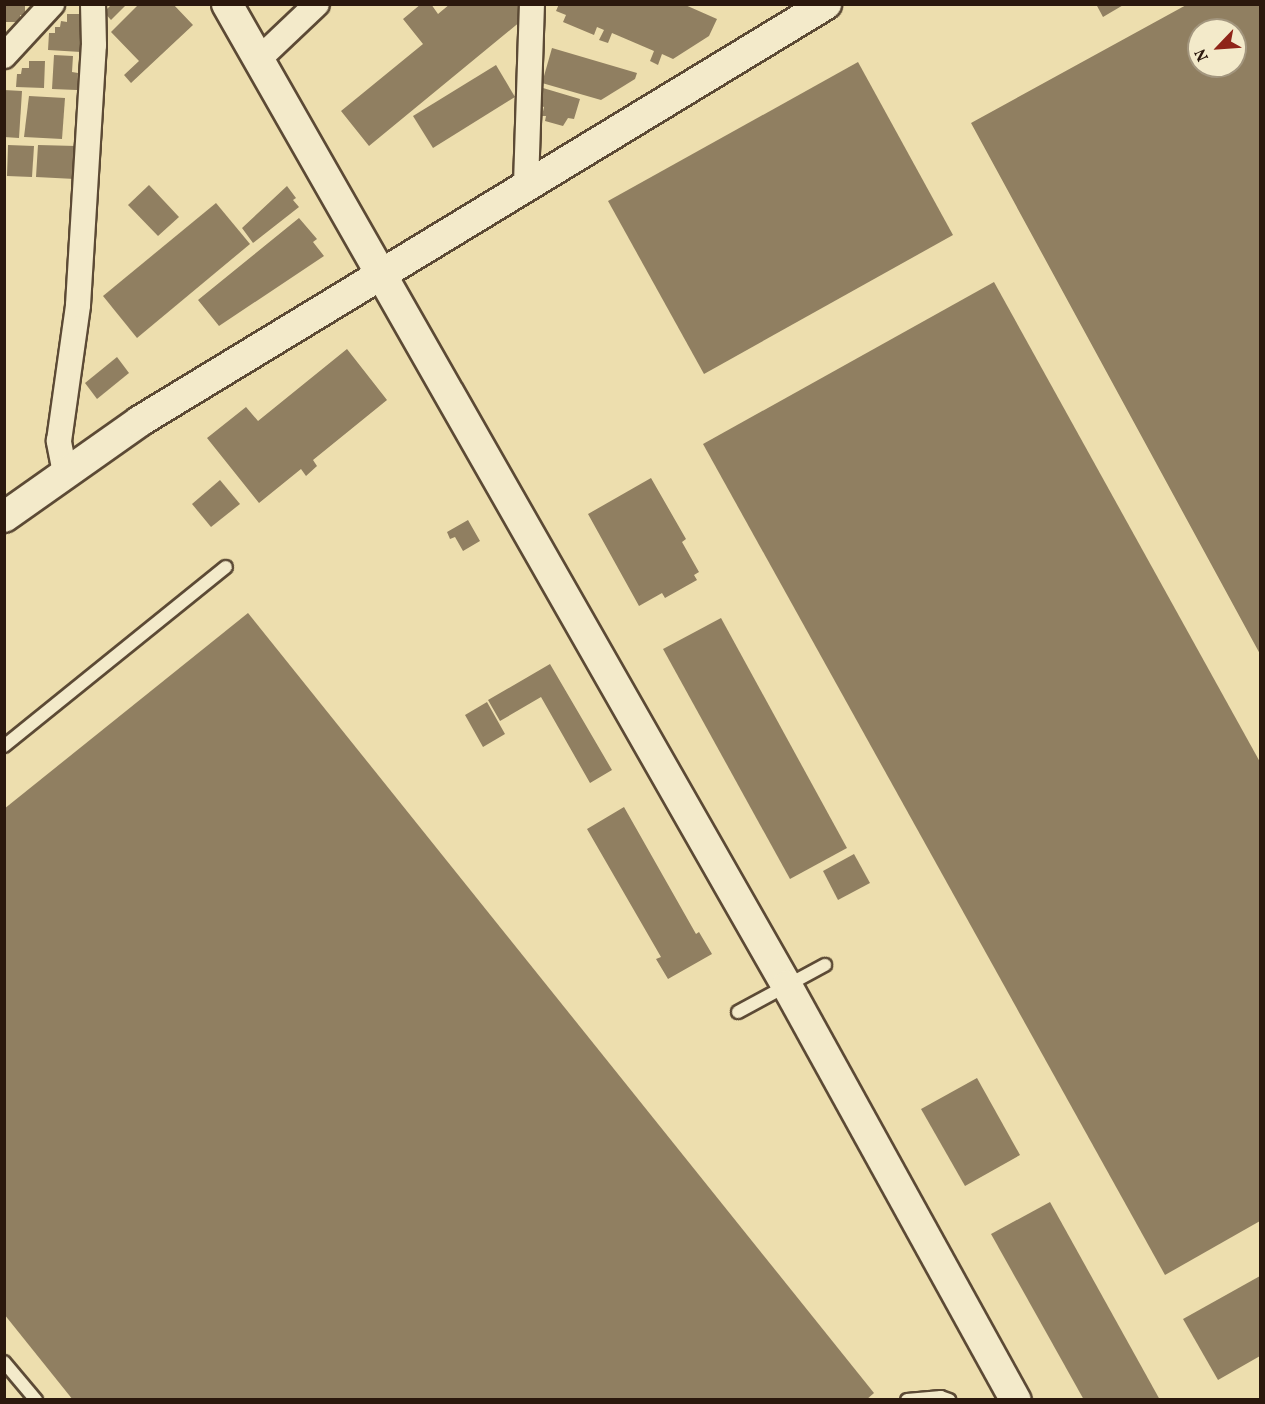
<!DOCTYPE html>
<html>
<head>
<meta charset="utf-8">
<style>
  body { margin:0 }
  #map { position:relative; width:1265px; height:1404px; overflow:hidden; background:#eddeae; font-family:Vollkorn,serif }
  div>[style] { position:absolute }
  .building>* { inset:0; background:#907f61 }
  .roads { filter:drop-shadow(2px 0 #5c4a35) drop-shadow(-2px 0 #5c4a35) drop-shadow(0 2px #5c4a35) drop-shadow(0 -2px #5c4a35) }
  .service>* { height:12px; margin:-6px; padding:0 6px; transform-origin:6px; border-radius:6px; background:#f3eaca }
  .minor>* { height:24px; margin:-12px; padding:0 12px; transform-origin:12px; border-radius:12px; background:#f3eaca }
  .tertiary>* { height:30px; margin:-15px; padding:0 15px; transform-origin:15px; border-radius:15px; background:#f3eaca }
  span { translate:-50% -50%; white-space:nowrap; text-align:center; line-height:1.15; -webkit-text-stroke:6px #f3eaca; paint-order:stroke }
  .frame { position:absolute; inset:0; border:6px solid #2b180d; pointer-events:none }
  .north { position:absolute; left:1187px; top:18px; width:60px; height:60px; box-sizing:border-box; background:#f3eaca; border:2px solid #a3967e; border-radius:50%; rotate:245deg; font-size:16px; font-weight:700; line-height:24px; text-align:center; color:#2b180d }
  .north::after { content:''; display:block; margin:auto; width:21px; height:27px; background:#8f2418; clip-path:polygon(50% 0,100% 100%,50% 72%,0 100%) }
</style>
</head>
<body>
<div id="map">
  <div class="building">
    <div style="clip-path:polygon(4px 4px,25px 4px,25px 15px,20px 15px,20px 22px,4px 22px)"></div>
    <div style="clip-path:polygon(112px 4px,127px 4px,111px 20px,104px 12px)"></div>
    <div style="clip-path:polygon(139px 4px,173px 4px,193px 25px,131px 83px,124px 75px,139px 61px,111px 32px)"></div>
    <div style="clip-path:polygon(421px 4px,431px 4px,438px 14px,450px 4px,520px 4px,521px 21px,369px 146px,341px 111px,423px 44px,403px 19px)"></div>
    <div style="clip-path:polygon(559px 4px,683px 4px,717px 19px,709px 36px,673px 59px,662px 54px,658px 65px,650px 61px,654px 51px,612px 33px,608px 43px,599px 40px,604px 30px,597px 27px,594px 35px,563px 22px,566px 15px,556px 11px)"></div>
    <div style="clip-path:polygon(1096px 4px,1125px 4px,1103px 17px)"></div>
    <div style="clip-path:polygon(evenodd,1188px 4px,1260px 4px,1260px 654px,971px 123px,1188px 4px,1199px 30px,1235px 30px,1235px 66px,1199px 66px,1199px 30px)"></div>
    <div style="clip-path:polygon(67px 14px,84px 14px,81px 52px,48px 50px,49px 33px,55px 33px,55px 27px,60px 27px,61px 21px,67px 22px)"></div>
    <div style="clip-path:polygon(552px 48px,637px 73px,635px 79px,601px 100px,542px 83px)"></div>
    <div style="clip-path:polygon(54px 55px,73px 56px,72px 72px,78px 73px,77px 90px,52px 89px)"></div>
    <div style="clip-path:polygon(29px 61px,45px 61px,44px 88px,16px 87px,17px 74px,21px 74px,22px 68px,29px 68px)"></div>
    <div style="clip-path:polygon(858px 62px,953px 235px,704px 374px,608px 201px)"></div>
    <div style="clip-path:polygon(496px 65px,515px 97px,433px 148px,413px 116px)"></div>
    <div style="clip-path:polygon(543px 88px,580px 99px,574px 119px,568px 118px,563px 126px,545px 121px,546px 116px,542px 116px,544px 107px,538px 105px)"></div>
    <div style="clip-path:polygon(4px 90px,22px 91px,19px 138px,4px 137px)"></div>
    <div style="clip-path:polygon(29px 96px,65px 98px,62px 139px,24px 137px)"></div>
    <div style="clip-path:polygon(8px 145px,34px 146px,32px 177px,7px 176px)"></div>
    <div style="clip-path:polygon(38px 145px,76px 146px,75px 179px,36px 177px)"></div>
    <div style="clip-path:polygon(149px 185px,179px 217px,158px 236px,128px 205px)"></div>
    <div style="clip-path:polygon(287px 186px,296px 198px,293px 200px,299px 207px,253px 243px,242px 228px)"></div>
    <div style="clip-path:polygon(216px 203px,250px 244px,137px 338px,103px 296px)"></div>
    <div style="clip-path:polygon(299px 218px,317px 239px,313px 242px,324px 256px,219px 326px,198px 300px)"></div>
    <div style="clip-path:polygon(994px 282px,1260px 762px,1260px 1221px,1165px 1275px,703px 444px)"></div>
    <div style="clip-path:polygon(347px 349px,387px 400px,313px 460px,317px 466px,306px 476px,301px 469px,259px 503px,207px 438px,246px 407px,258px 421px)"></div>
    <div style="clip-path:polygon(117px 357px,129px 373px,97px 399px,85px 383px)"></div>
    <div style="clip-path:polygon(651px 478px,686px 539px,682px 542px,699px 572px,694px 575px,697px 580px,665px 598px,662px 593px,639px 606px,588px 514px)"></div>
    <div style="clip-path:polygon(220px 480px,240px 504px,211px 527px,192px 504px)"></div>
    <div style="clip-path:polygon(468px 520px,480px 541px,463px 551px,455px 537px,450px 539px,447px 532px)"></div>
    <div style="clip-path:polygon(248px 613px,874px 1393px,866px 1400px,73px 1400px,4px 1314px,4px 809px)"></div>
    <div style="clip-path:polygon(721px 618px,847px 848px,790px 879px,663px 649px)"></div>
    <div style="clip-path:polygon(550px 664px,612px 770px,590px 783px,541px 697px,500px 721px,488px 700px)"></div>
    <div style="clip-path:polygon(487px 702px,505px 734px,483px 747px,465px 715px)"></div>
    <div style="clip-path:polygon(624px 807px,696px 934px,699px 932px,712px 954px,668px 979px,656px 959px,661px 957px,587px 829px)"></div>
    <div style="clip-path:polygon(854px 854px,870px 883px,838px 900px,823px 871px)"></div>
    <div style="clip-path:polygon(977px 1078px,1020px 1155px,965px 1186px,921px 1109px)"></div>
    <div style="clip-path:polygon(1050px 1202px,1160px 1400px,1084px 1400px,991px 1234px)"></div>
    <div style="clip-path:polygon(1260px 1276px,1260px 1356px,1218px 1380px,1183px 1319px)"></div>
  </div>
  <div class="roads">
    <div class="service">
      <div style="left:4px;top:746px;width:285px;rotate:-38.9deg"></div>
      <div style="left:738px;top:1012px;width:99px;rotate:-28.4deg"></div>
      <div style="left:4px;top:1362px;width:50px;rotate:49.9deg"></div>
      <div style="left:907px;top:1400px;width:34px;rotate:-5deg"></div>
      <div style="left:941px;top:1397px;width:9px;rotate:21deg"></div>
    </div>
    <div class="minor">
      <div style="left:4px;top:56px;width:71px;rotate:-47.3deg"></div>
      <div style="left:258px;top:60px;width:81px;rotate:-43.5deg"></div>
      <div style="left:526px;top:184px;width:180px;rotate:-88.1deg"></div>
      <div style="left:65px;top:473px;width:33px;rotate:-101deg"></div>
      <div style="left:59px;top:441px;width:137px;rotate:-82deg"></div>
      <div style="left:78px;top:305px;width:260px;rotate:-86.5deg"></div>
      <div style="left:94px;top:45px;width:41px;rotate:-91.4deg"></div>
    </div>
    <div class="tertiary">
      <div style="left:227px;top:4px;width:1130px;rotate:60.31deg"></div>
      <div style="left:787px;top:986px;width:473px;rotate:61.1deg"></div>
      <div style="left:4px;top:517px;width:166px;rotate:-35.2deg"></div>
      <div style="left:140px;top:421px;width:803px;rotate:-31.29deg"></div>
    </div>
  </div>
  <div class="frame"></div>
  <div class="north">N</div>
</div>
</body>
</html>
